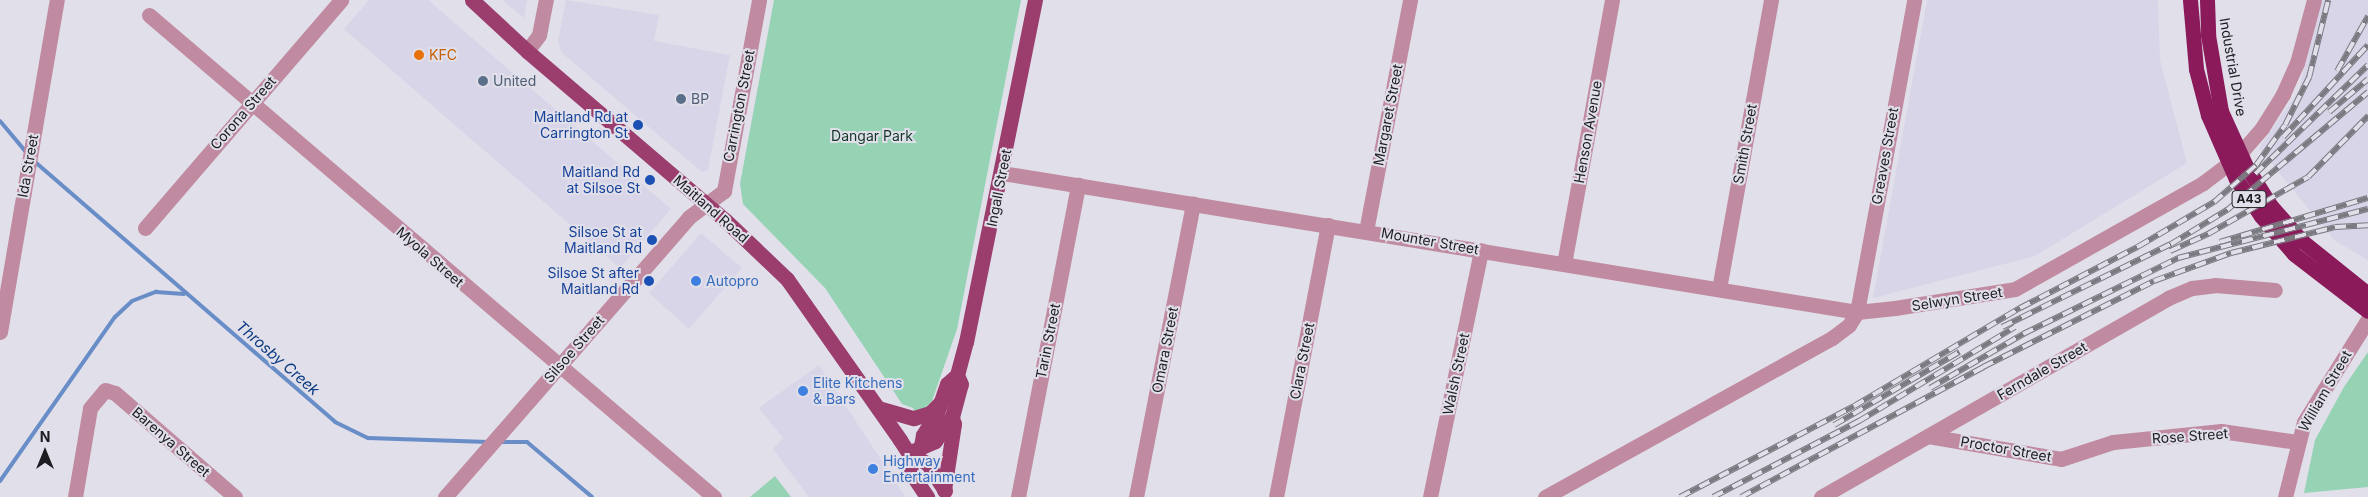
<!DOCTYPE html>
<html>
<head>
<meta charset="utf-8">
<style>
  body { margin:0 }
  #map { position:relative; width:2368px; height:497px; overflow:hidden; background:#e0dfea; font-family:Inter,sans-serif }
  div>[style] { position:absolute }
  .built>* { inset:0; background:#d8d5e8 }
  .green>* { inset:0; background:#96d2b4 }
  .stream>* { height:4px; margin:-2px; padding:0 2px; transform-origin:2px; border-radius:2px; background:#688dc7 }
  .minor>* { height:15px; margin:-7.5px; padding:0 7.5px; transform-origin:7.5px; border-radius:7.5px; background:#c08ba1 }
  .major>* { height:15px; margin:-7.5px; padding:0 7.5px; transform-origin:7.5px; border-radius:7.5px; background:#9b3e6d }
  .highway>* { height:15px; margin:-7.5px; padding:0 7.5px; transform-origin:7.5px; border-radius:7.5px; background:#8b1a5a }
  .rail>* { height:5.5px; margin-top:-2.75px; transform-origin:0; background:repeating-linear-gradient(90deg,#e0dfea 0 11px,#7b7a81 0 22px); box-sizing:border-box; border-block:1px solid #7b7a81 }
  .dots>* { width:14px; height:14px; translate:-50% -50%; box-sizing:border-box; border:2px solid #e0dfea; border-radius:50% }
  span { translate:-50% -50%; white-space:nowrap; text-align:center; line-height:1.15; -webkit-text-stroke:4px #e0dfea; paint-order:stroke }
  .shield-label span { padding:1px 4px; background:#e0dfea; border:1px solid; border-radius:4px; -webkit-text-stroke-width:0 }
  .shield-label { font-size:12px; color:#1d1c20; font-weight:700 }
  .food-label { font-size:14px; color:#c56008 }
  .left { translate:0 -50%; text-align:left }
  .street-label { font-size:14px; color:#1d1c20 }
  .service-label { font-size:14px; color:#4e5e75 }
  .transit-label { font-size:14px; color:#164399 }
  .right { translate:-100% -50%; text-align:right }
  .park-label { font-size:14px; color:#123727 }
  .shop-label { font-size:14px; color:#366cbe }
  .water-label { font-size:15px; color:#0d3b81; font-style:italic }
  .north { position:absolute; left:20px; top:427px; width:50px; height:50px; -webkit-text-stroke:4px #e0dfea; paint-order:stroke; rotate:0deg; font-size:14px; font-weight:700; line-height:20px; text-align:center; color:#1d1c20 }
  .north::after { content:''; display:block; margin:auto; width:18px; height:22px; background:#1d1c20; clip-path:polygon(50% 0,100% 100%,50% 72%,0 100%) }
</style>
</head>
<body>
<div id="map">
  <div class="built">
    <div style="clip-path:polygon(369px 0,428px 0,671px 209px,620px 268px,344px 29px)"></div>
    <div style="clip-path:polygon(502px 0,527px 0,524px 18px,518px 13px)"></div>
    <div style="clip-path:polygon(566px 0,659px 15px,654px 41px,730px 55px,708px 170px,702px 172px,562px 53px,558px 42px)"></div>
    <div style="clip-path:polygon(1927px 0,2158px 0,2160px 60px,2187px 163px,2035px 256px,1873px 298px)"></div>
    <div style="clip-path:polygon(2318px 0,2368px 0,2368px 260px,2334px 240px,2259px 148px,2299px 90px)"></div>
    <div style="clip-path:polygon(701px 233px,742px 268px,689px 329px,649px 293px)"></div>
    <div style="clip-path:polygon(819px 365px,897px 484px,906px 497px,809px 497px,773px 449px,783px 438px,759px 408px)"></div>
  </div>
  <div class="green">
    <div style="clip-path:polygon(774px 0,1021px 0,957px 329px,932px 401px,923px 410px,914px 411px,913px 408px,902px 404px,825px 288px,743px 204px,740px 184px)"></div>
    <div style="clip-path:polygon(2368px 352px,2368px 487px,2304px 493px,2315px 440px,2344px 387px)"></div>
    <div style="clip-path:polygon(775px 476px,791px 497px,750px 497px)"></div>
  </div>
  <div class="stream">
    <div style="left:0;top:121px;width:40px;rotate:50deg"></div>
    <div style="left:34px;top:161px;width:398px;rotate:40.9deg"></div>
    <div style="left:335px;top:422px;width:37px;rotate:26deg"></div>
    <div style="left:368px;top:438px;width:120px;rotate:1.9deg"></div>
    <div style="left:500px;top:442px;width:27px"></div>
    <div style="left:527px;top:442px;width:85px;rotate:40.2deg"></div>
    <div style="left:0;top:481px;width:200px;rotate:-55deg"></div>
    <div style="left:115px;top:317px;width:23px;rotate:-43deg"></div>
    <div style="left:132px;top:301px;width:26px;rotate:-21deg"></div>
    <div style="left:156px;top:292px;width:28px;rotate:4deg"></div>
  </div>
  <div class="minor">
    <div style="left:149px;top:15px;width:743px;rotate:40.47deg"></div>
    <div style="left:527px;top:51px;width:20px;rotate:-53deg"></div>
    <div style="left:539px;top:35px;width:36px;rotate:-79deg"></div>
    <div style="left:1002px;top:173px;width:866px;rotate:9.23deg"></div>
    <div style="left:1857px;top:312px;width:38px;rotate:-6deg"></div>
    <div style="left:1895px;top:308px;width:121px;rotate:-9deg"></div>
    <div style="left:2015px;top:289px;width:216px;rotate:-29.4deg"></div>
    <div style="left:2203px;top:183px;width:41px;rotate:-37.1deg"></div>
    <div style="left:2236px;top:158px;width:40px;rotate:-49deg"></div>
    <div style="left:2262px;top:128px;width:40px;rotate:-58deg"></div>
    <div style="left:2283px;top:94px;width:34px;rotate:-66deg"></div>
    <div style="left:2297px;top:63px;width:65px;rotate:-74.9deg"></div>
    <div style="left:145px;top:228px;width:301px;rotate:-49.3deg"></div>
    <div style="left:1366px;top:231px;width:235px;rotate:-79.2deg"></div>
    <div style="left:1564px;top:264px;width:268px;rotate:-79.7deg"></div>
    <div style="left:1719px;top:289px;width:294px;rotate:-79.8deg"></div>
    <div style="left:0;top:332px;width:337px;rotate:-80.3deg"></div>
    <div style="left:1928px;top:436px;width:135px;rotate:9.8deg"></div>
    <div style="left:2061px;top:459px;width:55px;rotate:-18.1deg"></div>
    <div style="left:2113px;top:442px;width:109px;rotate:-5.8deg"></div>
    <div style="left:2221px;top:431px;width:77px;rotate:8.2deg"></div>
    <div style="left:75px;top:497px;width:90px;rotate:-80.4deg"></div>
    <div style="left:90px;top:408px;width:23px;rotate:-50deg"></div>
    <div style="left:105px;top:390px;width:10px;rotate:17deg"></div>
    <div style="left:115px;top:393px;width:159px;rotate:40.9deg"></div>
    <div style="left:445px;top:497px;width:371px;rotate:-48.9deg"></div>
    <div style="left:689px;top:217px;width:44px;rotate:-36.6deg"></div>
    <div style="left:724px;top:191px;width:194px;rotate:-79.6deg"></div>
    <div style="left:1018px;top:497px;width:318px;rotate:-79.1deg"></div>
    <div style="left:1136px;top:497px;width:299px;rotate:-79deg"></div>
    <div style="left:1276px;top:497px;width:277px;rotate:-79.2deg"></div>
    <div style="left:1430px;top:497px;width:252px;rotate:-78.3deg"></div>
    <div style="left:1545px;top:497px;width:328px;rotate:-29deg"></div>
    <div style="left:1832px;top:338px;width:21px;rotate:-37deg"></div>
    <div style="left:1849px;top:325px;width:15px;rotate:-58deg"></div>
    <div style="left:1857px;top:312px;width:317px;rotate:-79.6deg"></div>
    <div style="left:1821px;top:497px;width:400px;rotate:-29.8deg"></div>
    <div style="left:2168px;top:298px;width:26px;rotate:-23deg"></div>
    <div style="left:2192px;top:288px;width:23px;rotate:-7deg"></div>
    <div style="left:2215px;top:285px;width:60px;rotate:4.8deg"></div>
    <div style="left:2285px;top:497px;width:77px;rotate:-75.8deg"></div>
    <div style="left:2304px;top:422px;width:121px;rotate:-58.1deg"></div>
  </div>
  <div class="major">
    <div style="left:472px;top:0;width:75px;rotate:42.8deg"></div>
    <div style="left:527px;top:51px;width:260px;rotate:40.5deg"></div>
    <div style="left:725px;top:220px;width:86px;rotate:43.6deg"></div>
    <div style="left:787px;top:279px;width:197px;rotate:54.9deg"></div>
    <div style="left:900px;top:440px;width:17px;rotate:57deg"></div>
    <div style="left:909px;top:454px;width:19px;rotate:84deg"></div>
    <div style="left:911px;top:473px;width:29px;rotate:56deg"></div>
    <div style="left:878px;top:408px;width:37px;rotate:16deg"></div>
    <div style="left:914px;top:418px;width:17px;rotate:-17deg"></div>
    <div style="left:930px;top:413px;width:14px;rotate:-45deg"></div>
    <div style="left:921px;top:446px;width:11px;rotate:-80deg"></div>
    <div style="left:923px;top:435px;width:26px;rotate:-58deg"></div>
    <div style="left:937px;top:413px;width:31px;rotate:-71deg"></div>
    <div style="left:947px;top:384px;width:13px;rotate:-42deg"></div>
    <div style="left:957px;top:375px;width:34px;rotate:-75deg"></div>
    <div style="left:966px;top:342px;width:349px;rotate:-78.6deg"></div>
    <div style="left:915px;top:450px;width:22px;rotate:-24deg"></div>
    <div style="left:935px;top:441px;width:29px;rotate:-55deg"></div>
    <div style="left:952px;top:417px;width:34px;rotate:-75deg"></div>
    <div style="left:961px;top:384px;width:10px;rotate:-114deg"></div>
    <div style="left:909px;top:454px;width:20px;rotate:27deg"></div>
    <div style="left:927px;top:463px;width:33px;rotate:57deg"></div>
    <div style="left:944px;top:490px;width:67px;rotate:-81.4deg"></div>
    <div style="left:954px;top:424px;width:6px;rotate:-108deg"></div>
  </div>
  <div class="highway">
    <div style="left:2190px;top:0;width:69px;rotate:85deg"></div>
    <div style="left:2196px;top:69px;width:48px;rotate:75.4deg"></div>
    <div style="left:2208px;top:115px;width:70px;rotate:66.4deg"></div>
    <div style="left:2236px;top:179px;width:45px;rotate:56deg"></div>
    <div style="left:2261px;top:216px;width:50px;rotate:49deg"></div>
    <div style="left:2294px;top:254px;width:93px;rotate:37.6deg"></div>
    <div style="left:2207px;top:0;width:35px;rotate:88deg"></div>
    <div style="left:2208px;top:35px;width:77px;rotate:80.3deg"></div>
    <div style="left:2221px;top:111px;width:60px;rotate:65.6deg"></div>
    <div style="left:2246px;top:166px;width:47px;rotate:58deg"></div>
    <div style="left:2271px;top:206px;width:47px;rotate:48.5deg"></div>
    <div style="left:2302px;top:241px;width:85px;rotate:38.8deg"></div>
  </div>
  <div class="rail">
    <div style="left:2337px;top:71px;width:63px;rotate:-60.6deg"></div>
    <div style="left:2329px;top:112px;width:51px;rotate:-40.2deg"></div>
    <div style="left:2283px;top:137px;width:125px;rotate:-47.3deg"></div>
    <div style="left:2255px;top:174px;width:157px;rotate:-44deg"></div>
    <div style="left:2220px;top:242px;width:154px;rotate:-16.6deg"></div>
    <div style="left:2170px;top:251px;width:42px;rotate:-24.1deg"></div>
    <div style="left:2208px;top:234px;width:115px;rotate:-29.7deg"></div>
    <div style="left:2308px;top:177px;width:86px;rotate:-45.5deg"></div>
    <div style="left:2002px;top:327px;width:188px;rotate:-26.2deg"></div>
    <div style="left:2171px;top:244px;width:66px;rotate:-31.3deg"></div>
    <div style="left:2227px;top:210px;width:184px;rotate:-39.9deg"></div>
    <div style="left:1930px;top:388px;width:108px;rotate:-30.1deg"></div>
    <div style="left:2023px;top:334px;width:173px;rotate:-26.1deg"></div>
    <div style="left:2178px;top:258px;width:196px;rotate:-14.5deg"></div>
    <div style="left:1834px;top:425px;width:145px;rotate:-30.3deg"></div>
    <div style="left:1680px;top:497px;width:196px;rotate:-27.6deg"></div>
    <div style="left:1854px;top:406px;width:193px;rotate:-30.6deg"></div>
    <div style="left:2020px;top:308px;width:134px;rotate:-27.5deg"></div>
    <div style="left:2139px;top:246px;width:87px;rotate:-30.4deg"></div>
    <div style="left:2214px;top:202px;width:56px;rotate:-41.4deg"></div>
    <div style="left:2256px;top:165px;width:49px;rotate:-54.1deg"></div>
    <div style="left:2285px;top:125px;width:54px;rotate:-63.4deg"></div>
    <div style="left:2309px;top:77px;width:79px;rotate:-76.1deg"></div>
    <div style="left:1713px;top:497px;width:165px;rotate:-27.5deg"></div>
    <div style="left:1859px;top:421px;width:182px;rotate:-31.1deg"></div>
    <div style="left:1741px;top:497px;width:275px;rotate:-28.2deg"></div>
    <div style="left:1983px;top:367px;width:191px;rotate:-26.7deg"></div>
    <div style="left:2154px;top:281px;width:82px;rotate:-20deg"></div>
    <div style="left:2231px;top:253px;width:107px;rotate:-14deg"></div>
    <div style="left:2335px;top:227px;width:33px;rotate:-3deg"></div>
  </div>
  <div class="dots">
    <div style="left:419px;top:55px;background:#e8710a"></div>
    <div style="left:483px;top:81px;background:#5c6f8a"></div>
    <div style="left:681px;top:99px;background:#5c6f8a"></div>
    <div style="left:638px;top:125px;background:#1a4fb4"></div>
    <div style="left:650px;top:180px;background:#1a4fb4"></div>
    <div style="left:652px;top:240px;background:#1a4fb4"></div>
    <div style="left:649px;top:281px;background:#1a4fb4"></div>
    <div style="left:696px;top:281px;background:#3f7fe0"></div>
    <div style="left:803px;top:391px;background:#3f7fe0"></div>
    <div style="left:873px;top:469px;background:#3f7fe0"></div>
  </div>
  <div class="shield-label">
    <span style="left:2249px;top:199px">A43</span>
  </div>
  <div class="food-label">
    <span class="left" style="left:429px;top:55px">KFC</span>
  </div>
  <div class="street-label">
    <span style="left:2233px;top:67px;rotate:80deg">Industrial Drive</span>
    <span style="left:739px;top:106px;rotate:-79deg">Carrington Street</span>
    <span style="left:243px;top:113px;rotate:-49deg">Corona Street</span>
    <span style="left:1388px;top:115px;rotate:-79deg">Margaret Street</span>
    <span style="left:1588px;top:132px;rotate:-80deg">Henson Avenue</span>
    <span style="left:1745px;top:144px;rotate:-80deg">Smith Street</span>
    <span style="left:1885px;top:156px;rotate:-80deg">Greaves Street</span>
    <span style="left:28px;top:166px;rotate:-80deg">Ida Street</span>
    <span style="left:999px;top:188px;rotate:-79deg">Ingall Street</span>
    <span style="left:711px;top:209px;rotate:41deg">Maitland Road</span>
    <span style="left:1430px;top:241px;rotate:10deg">Mounter Street</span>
    <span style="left:430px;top:257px;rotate:41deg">Myola Street</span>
    <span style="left:1957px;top:299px;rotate:-9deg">Selwyn Street</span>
    <span style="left:1048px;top:341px;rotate:-79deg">Tarin Street</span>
    <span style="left:574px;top:349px;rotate:-49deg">Silsoe Street</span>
    <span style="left:1165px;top:350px;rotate:-79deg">Omara Street</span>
    <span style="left:1302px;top:361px;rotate:-79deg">Clara Street</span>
    <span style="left:2042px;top:371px;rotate:-30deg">Ferndale Street</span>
    <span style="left:1456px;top:374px;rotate:-78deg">Walsh Street</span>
    <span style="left:2325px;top:391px;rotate:-60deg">William Street</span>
    <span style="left:2190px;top:436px;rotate:-4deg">Rose Street</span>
    <span style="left:171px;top:442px;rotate:41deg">Barenya Street</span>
    <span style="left:2006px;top:449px;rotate:10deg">Proctor Street</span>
  </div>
  <div class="service-label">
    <span class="left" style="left:493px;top:81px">United</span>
    <span class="left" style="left:691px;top:99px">BP</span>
  </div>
  <div class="transit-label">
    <span class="right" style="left:628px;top:125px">Maitland Rd at<br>Carrington St</span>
    <span class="right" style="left:640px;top:180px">Maitland Rd<br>at Silsoe St</span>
    <span class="right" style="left:642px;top:240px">Silsoe St at<br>Maitland Rd</span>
    <span class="right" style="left:639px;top:281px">Silsoe St after<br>Maitland Rd</span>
  </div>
  <div class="park-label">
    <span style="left:872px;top:136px">Dangar Park</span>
  </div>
  <div class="shop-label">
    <span class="left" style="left:706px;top:281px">Autopro</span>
    <span class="left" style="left:813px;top:391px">Elite Kitchens<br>&amp; Bars</span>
    <span class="left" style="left:883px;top:469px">Highway<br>Entertainment</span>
  </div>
  <div class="water-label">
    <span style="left:278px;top:358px;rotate:41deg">Throsby Creek</span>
  </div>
  <div class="north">N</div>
</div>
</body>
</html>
